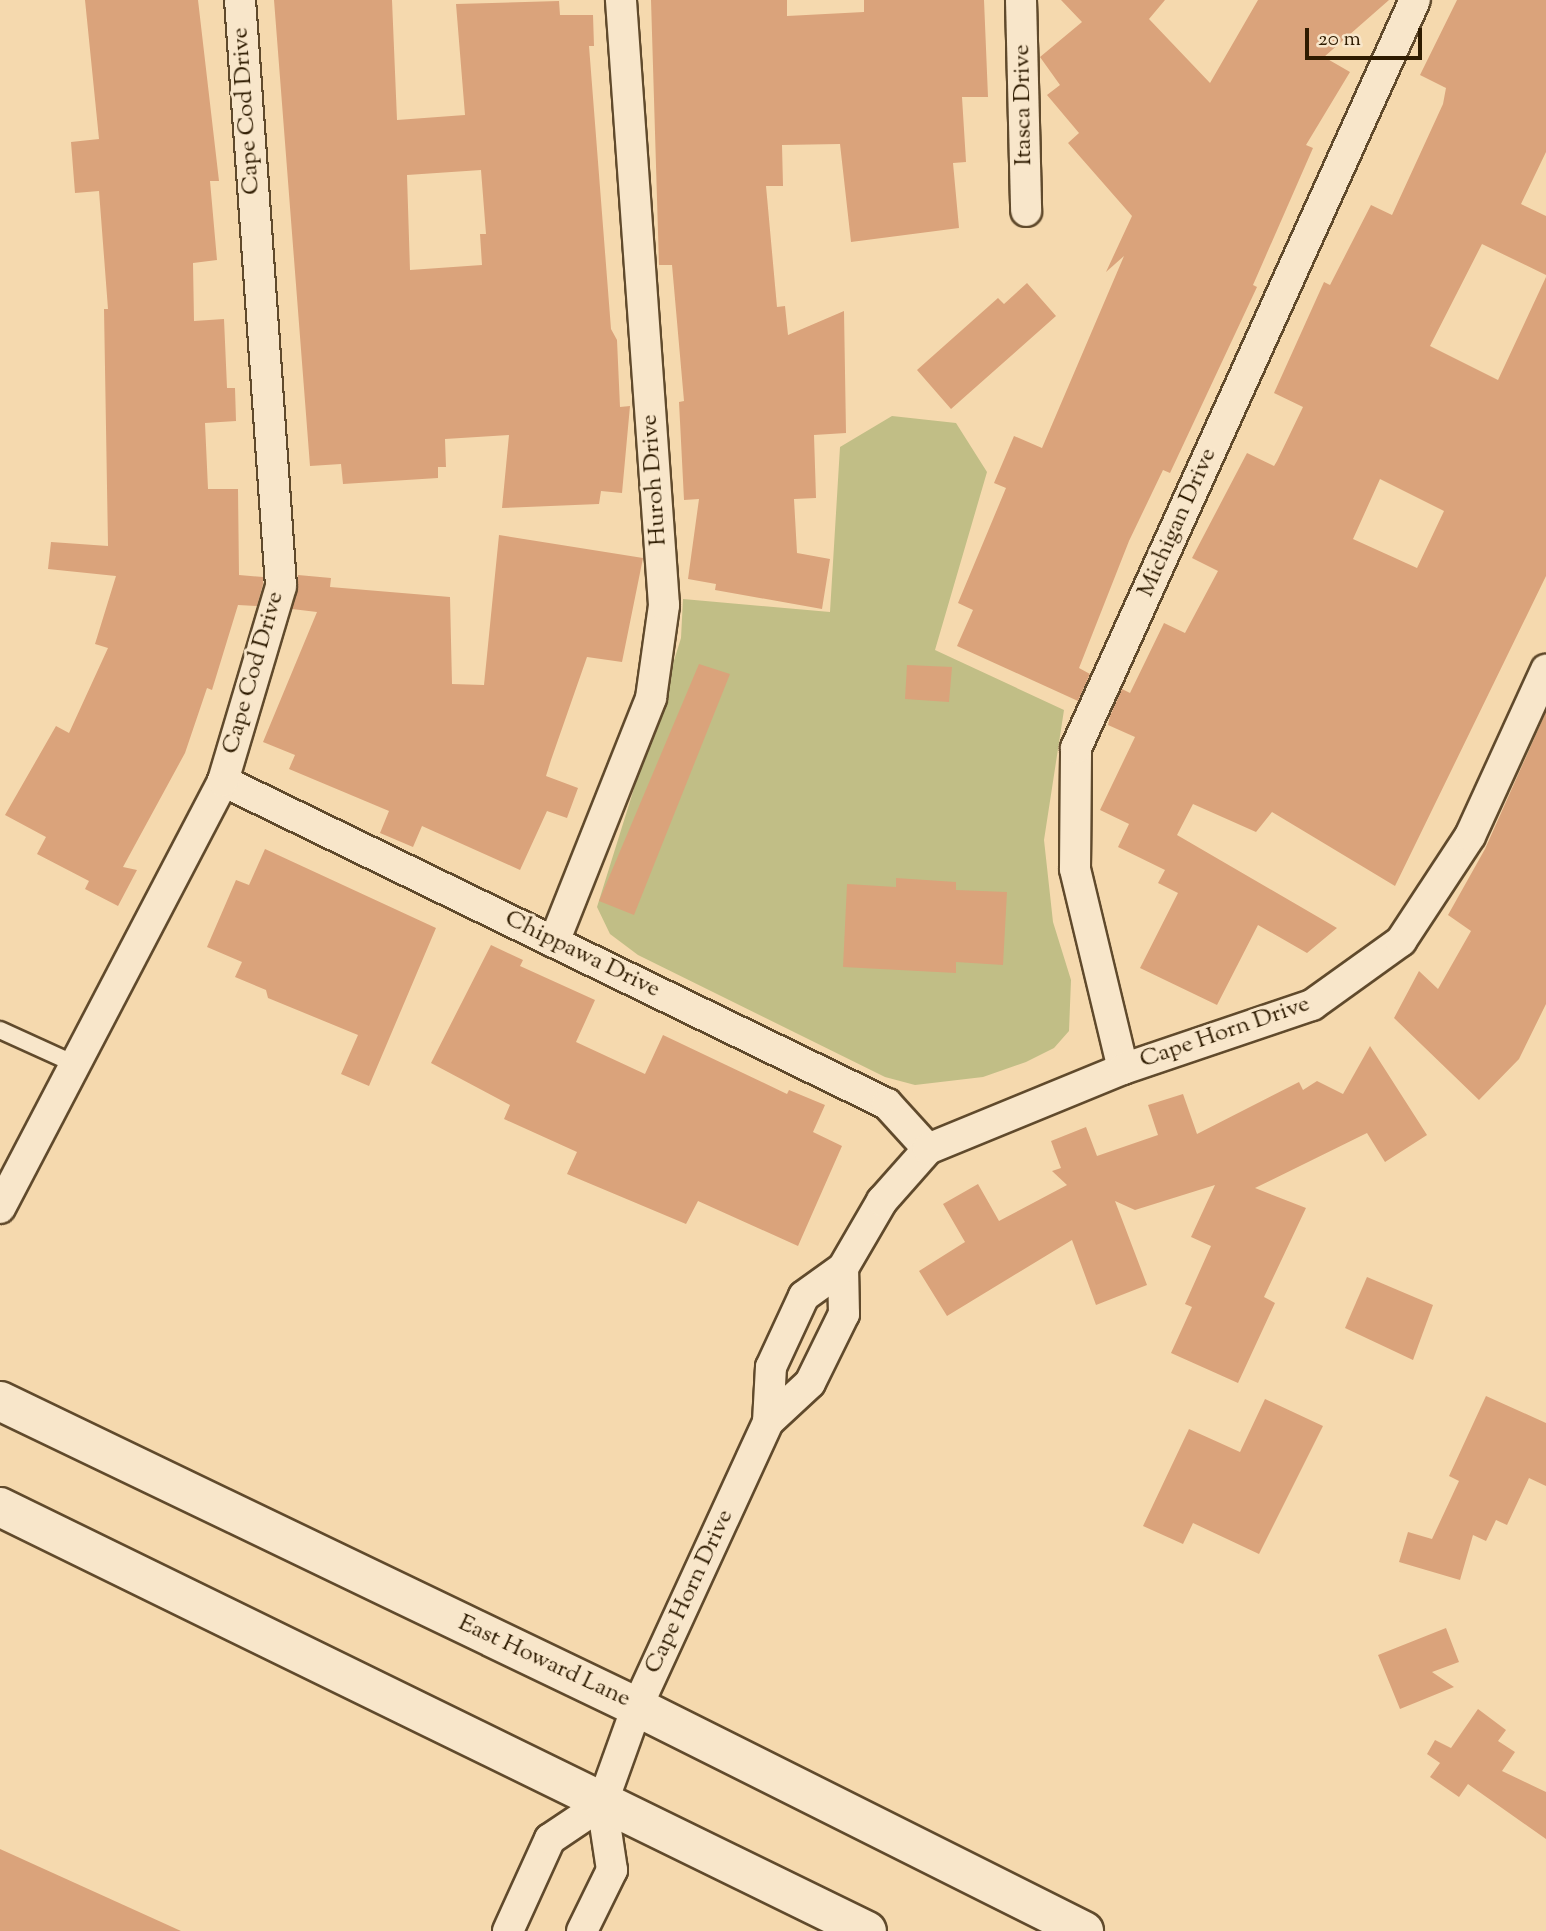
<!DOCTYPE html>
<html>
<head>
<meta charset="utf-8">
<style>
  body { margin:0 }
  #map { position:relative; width:1546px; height:1931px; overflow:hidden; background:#f5d9ae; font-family:"Sorts Mill Goudy",serif }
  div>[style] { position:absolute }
  .green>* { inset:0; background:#c1be86 }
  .building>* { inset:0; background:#daa37b }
  .roads { filter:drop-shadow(2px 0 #604a2c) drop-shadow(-2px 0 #604a2c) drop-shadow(0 2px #604a2c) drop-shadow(0 -2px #604a2c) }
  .lane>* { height:16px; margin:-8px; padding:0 8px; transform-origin:8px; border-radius:8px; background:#f8e6ca }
  .street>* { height:30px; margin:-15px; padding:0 15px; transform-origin:15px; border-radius:15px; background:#f8e6ca }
  .secondary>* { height:38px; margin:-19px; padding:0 19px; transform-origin:19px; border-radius:19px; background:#f8e6ca }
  span { translate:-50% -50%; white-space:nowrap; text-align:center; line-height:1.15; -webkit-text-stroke:6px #f8e6ca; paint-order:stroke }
  .street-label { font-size:24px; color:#2e1b00 }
  .scale { position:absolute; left:1305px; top:28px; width:117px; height:32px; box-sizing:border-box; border:4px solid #2e1b00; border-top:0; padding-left:9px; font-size:21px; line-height:24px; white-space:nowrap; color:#2e1b00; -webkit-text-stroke:5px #f8e6ca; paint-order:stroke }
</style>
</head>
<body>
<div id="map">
  <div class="green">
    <div style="clip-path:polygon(892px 416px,956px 423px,987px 472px,935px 650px,1064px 710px,1044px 840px,1053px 922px,1071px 980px,1069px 1031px,1054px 1048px,1026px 1062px,983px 1077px,915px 1085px,885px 1077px,638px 955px,610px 934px,597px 907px,681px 638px,683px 599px,830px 612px,840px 447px)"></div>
  </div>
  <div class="building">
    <div style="clip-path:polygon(85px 0,198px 0,219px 181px,210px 181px,217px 260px,193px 263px,194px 321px,224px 319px,227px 388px,235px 388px,236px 421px,205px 423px,208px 489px,238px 489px,239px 575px,263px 577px,263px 584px,257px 606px,238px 605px,212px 690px,207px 688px,185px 753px,123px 867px,137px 870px,118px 906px,85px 889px,89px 881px,37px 854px,46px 837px,5px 815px,56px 726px,69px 733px,108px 648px,95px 644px,116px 576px,48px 569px,51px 542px,108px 546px,104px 309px,108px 309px,99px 191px,75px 193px,71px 142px,99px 139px)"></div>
    <div style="clip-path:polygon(evenodd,274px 0,392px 0,397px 120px,465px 115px,456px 4px,559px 1px,560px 15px,593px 15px,594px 46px,589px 46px,611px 329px,617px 340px,620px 407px,630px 406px,622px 493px,601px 491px,599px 504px,502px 508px,509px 435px,445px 439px,446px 467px,438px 467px,438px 478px,343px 484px,341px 464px,310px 466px,274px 0,481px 170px,486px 234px,480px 234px,482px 265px,410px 270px,407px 175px,481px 170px)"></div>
    <div style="clip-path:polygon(651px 0,787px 0,787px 16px,864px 12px,864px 0,984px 0,988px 97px,962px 97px,966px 162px,953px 163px,959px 228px,851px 242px,840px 144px,782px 145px,783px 186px,766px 186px,777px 307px,785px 306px,788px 335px,844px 311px,846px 433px,814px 435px,816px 498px,794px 499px,797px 553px,830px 559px,822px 609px,715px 590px,716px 584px,688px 579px,699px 499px,684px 500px,679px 402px,684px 401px,672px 265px,659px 265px)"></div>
    <div style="clip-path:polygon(1061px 0,1165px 0,1149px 19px,1210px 83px,1258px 0,1389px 0,1324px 57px,1350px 72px,1306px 145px,1313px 148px,1253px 285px,1257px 287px,1170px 473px,1163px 470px,1129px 541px,1079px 668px,1090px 674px,1078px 701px,957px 646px,973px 610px,958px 603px,1006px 488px,994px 483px,1014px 436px,1042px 448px,1124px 256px,1106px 272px,1132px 216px,1068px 143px,1079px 133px,1047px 95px,1060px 85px,1040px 57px,1082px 22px)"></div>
    <div style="clip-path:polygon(evenodd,1457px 0,1546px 0,1546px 152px,1521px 204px,1546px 216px,1546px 275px,1482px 244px,1430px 346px,1498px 380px,1546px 277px,1546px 576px,1395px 886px,1272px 812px,1256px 832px,1193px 804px,1177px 835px,1337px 928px,1307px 953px,1258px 925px,1217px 1005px,1140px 968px,1178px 893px,1158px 883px,1165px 870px,1118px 847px,1129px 824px,1100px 810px,1135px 737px,1108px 725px,1110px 716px,1122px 689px,1130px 693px,1164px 623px,1185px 633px,1218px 571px,1192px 558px,1247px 453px,1274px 466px,1277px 461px,1303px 407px,1274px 393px,1324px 282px,1330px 285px,1371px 205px,1392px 215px,1443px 104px,1446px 88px,1420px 75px,1457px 0,1380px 479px,1444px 511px,1417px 568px,1353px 539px,1380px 479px)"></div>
    <div style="clip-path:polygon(1027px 283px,1056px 316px,951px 409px,917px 370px,998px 298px,1004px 304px)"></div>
    <div style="clip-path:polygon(499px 535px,643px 558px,622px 662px,587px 657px,551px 760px,546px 776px,578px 788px,567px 818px,547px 811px,520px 870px,422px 826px,413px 847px,380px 833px,389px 811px,289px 769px,295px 755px,263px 742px,317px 612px,292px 609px,298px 575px,331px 578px,330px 587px,450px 597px,452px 684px,484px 685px)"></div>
    <div style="clip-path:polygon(699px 664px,730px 674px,634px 915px,599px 901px)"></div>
    <div style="clip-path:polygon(907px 665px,952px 667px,949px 702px,905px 699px)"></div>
    <div style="clip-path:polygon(1546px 712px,1546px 1004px,1519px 1059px,1479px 1100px,1394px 1018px,1419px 971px,1438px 989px,1471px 931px,1448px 915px,1485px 849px)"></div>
    <div style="clip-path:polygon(265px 849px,436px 928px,369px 1086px,341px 1074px,358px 1035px,268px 998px,266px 990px,235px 977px,242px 962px,207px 947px,236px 880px,249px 885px)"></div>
    <div style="clip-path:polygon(896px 878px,956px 882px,956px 890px,1007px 892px,1003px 965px,956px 962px,956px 973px,843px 967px,847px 884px,896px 887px)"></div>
    <div style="clip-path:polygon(491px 945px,523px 960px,520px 966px,595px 1000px,576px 1042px,645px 1074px,663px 1035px,787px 1094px,789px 1090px,825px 1105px,813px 1132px,842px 1146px,798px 1246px,698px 1201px,686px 1224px,567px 1174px,577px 1152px,504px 1119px,510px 1105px,431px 1063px)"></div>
    <div style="clip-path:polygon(1370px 1046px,1427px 1135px,1385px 1162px,1367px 1133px,1255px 1188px,1306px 1208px,1264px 1297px,1275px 1303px,1238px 1383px,1171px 1353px,1192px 1307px,1185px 1304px,1211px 1246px,1191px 1237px,1215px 1185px,1135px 1210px,1115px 1201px,1147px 1285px,1096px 1305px,1072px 1240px,947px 1316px,919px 1271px,965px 1242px,943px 1204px,978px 1184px,999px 1221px,1067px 1185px,1052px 1171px,1061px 1168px,1051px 1141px,1086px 1127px,1097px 1156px,1158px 1135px,1148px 1105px,1183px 1094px,1197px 1134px,1299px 1082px,1303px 1090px,1317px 1081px,1343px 1094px)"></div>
    <div style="clip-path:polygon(1367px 1277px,1433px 1305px,1413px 1360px,1345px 1328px)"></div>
    <div style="clip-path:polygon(1486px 1396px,1546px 1423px,1546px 1486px,1529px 1478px,1507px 1525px,1496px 1520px,1486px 1541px,1473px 1535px,1460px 1580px,1399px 1562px,1408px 1532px,1432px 1539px,1459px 1481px,1449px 1476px)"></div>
    <div style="clip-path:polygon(1265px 1399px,1323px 1426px,1259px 1554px,1193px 1523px,1183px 1544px,1143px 1526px,1189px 1429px,1240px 1452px)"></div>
    <div style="clip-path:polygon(1446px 1628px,1459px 1662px,1432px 1672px,1454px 1687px,1400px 1709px,1378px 1655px)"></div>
    <div style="clip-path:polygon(1478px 1709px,1506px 1730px,1498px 1741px,1515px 1752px,1502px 1771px,1546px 1792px,1546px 1839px,1468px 1784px,1459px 1797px,1430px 1777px,1440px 1763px,1427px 1754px,1435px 1740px,1451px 1748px)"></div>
    <div style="clip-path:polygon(0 1849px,181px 1931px,0 1931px)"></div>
  </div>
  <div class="roads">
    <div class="lane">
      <div style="left:0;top:1030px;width:85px;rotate:24.4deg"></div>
    </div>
    <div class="street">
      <div style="left:1021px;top:0;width:211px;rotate:88.6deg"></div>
      <div style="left:223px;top:781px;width:738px;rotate:25.94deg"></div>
      <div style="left:887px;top:1104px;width:61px;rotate:47.7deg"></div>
      <div style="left:554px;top:942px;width:263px;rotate:-68.3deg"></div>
      <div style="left:651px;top:698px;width:94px;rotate:-82deg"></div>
      <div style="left:664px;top:605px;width:607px;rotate:-94.07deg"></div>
      <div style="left:1123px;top:1069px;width:206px;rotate:-103.5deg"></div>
      <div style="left:1075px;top:869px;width:121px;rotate:-89.5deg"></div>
      <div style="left:1076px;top:748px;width:821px;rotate:-65.62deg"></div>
      <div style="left:0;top:1208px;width:482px;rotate:-62.4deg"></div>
      <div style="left:223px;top:781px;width:203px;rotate:-73.4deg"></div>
      <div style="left:281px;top:586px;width:587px;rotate:-94deg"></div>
      <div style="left:768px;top:1422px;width:57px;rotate:-42.9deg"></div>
      <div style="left:810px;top:1383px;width:77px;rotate:-63.8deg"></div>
      <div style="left:844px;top:1314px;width:46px;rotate:-91.2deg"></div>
      <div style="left:508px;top:1931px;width:101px;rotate:-65.5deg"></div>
      <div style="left:550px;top:1839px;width:63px;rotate:-33.9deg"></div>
      <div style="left:582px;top:1931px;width:68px;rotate:-63.8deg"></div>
      <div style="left:612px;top:1870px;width:67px;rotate:-98.6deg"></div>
      <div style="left:602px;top:1804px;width:103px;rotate:-70.2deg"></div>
      <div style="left:637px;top:1707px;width:314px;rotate:-65.3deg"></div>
      <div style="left:768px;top:1422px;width:55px;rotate:-86.9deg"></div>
      <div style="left:771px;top:1367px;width:78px;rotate:-65.1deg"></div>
      <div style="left:804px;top:1296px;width:48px;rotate:-35.7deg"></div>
      <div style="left:843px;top:1268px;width:78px;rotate:-59.8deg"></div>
      <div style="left:882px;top:1201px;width:69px;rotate:-48.5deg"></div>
      <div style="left:928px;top:1149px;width:211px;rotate:-22.3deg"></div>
      <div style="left:1123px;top:1069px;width:200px;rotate:-18.7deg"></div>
      <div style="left:1312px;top:1005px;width:110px;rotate:-35.7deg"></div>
      <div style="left:1401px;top:941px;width:126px;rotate:-56.7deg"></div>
      <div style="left:1470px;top:836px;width:183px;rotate:-65.4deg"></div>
    </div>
    <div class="secondary">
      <div style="left:0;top:1401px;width:707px;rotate:25.66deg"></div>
      <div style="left:637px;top:1707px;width:500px;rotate:26.6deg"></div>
      <div style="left:0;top:1507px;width:965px;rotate:26.06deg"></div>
    </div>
  </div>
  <div class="street-label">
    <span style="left:1024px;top:105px;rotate:-91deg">Itasca Drive</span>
    <span style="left:247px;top:111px;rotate:-94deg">Cape Cod Drive</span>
    <span style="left:655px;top:480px;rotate:-94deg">Huroh Drive</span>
    <span style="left:1178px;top:523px;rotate:-66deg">Michigan Drive</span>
    <span style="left:254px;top:673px;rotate:-74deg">Cape Cod Drive</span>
    <span style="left:582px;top:955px;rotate:26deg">Chippawa Drive</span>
    <span style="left:1225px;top:1033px;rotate:-19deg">Cape Horn Drive</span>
    <span style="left:690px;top:1592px;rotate:-65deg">Cape Horn Drive</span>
    <span style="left:544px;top:1662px;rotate:25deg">East Howard Lane</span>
  </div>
  <div class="scale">20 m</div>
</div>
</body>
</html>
